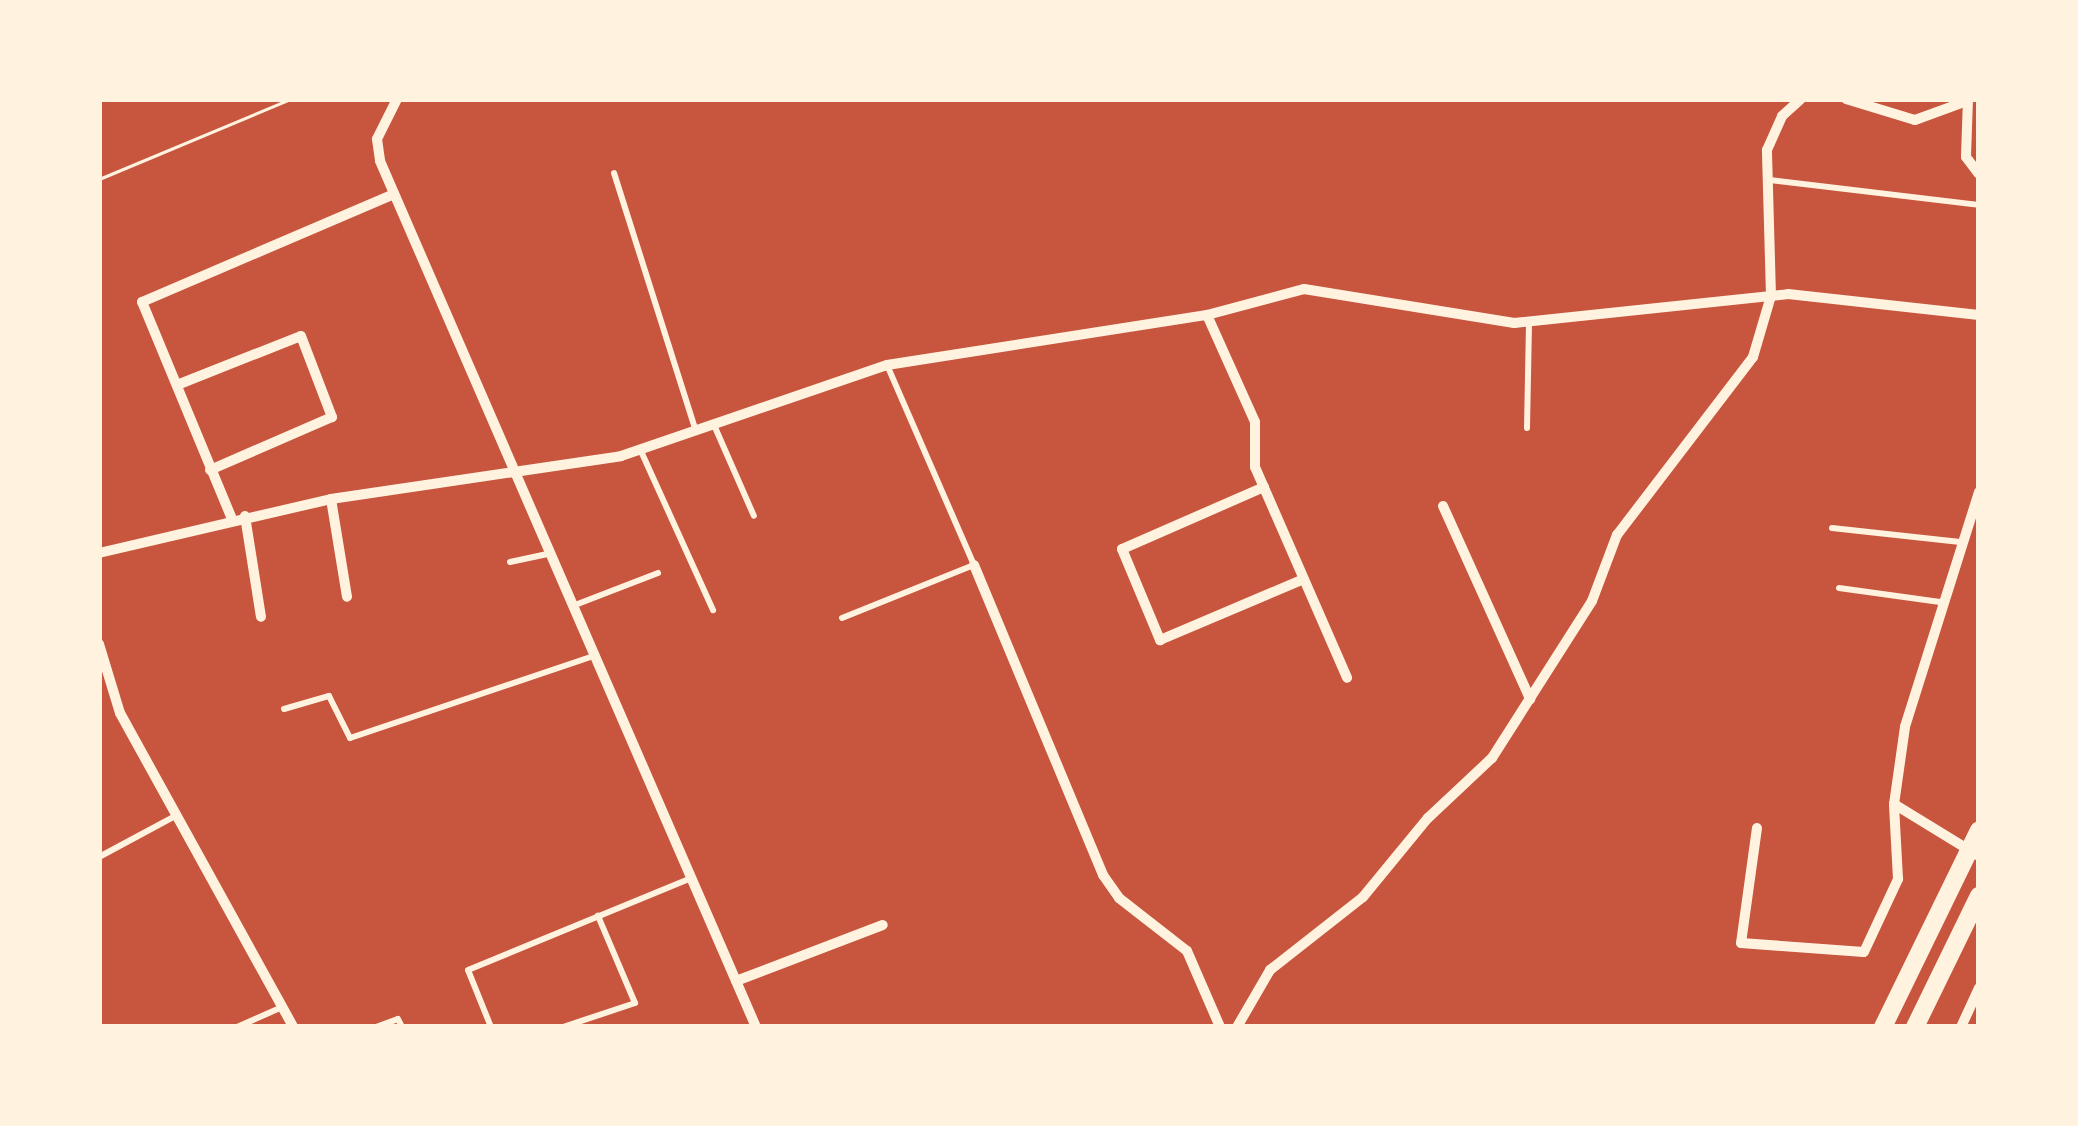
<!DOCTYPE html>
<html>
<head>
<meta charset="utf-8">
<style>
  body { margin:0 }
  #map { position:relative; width:2078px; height:1126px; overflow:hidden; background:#c8553d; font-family:"IBM Plex Sans",sans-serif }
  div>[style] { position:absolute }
  .path>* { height:3px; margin:-1.5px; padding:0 1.5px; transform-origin:1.5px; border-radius:1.5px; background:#fff3e0 }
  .service>* { height:6px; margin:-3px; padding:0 3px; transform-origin:3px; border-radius:3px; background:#fff3e0 }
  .minor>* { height:10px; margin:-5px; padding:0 5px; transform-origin:5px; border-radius:5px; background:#fff3e0 }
  .trunk>* { height:18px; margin:-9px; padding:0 9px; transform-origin:9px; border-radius:9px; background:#fff3e0 }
  span { translate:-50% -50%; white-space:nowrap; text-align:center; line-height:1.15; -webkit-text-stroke:10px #fff3e0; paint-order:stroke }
  .frame { position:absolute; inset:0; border:102px solid #fff3e0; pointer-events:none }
</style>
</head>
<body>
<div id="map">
  <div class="path">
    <div style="left:99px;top:179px;width:207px;rotate:-22.7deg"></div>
  </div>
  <div class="service">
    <div style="left:614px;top:173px;width:269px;rotate:72.4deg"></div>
    <div style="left:1770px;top:180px;width:210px;rotate:6.8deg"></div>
    <div style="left:714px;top:425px;width:99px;rotate:66.3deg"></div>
    <div style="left:1527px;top:428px;width:107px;rotate:-88.9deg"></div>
    <div style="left:640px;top:449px;width:177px;rotate:65.6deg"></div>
    <div style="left:1832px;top:528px;width:129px;rotate:6.2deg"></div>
    <div style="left:510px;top:562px;width:43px;rotate:-12.1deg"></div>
    <div style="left:1839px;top:588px;width:102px;rotate:7.9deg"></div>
    <div style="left:575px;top:605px;width:89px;rotate:-21.1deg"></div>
    <div style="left:842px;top:618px;width:142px;rotate:-21.9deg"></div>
    <div style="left:974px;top:565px;width:218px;rotate:-113.5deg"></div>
    <div style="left:284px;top:709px;width:47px;rotate:-16.1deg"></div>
    <div style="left:329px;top:696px;width:47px;rotate:63.4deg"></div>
    <div style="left:350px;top:738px;width:257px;rotate:-18.6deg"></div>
    <div style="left:99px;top:857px;width:89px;rotate:-28.3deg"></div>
    <div style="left:237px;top:1027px;width:47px;rotate:-23.8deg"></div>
    <div style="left:376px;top:1027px;width:23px;rotate:-20deg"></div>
    <div style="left:398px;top:1019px;width:9px;rotate:63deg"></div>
    <div style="left:491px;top:1027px;width:61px;rotate:-112deg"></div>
    <div style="left:468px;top:970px;width:241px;rotate:-22.4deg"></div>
    <div style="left:563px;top:1027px;width:76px;rotate:-18.4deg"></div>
    <div style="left:635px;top:1003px;width:95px;rotate:-113deg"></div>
  </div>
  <div class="minor">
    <div style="left:397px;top:99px;width:45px;rotate:116.6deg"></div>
    <div style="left:377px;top:139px;width:22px;rotate:82deg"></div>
    <div style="left:380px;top:161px;width:944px;rotate:66.53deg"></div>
    <div style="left:1846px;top:99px;width:72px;rotate:16.9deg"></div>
    <div style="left:1915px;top:120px;width:55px;rotate:-20.1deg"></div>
    <div style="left:1968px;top:99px;width:58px;rotate:92deg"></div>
    <div style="left:1966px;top:157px;width:21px;rotate:53deg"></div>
    <div style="left:1207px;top:315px;width:117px;rotate:65.8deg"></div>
    <div style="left:1255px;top:422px;width:45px;rotate:90deg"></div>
    <div style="left:1255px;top:467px;width:230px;rotate:66.4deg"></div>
    <div style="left:177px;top:385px;width:133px;rotate:-21.6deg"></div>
    <div style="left:301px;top:336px;width:87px;rotate:69.1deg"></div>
    <div style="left:332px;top:417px;width:133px;rotate:156.5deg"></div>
    <div style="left:1264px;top:487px;width:155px;rotate:156.4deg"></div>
    <div style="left:1122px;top:549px;width:99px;rotate:67.3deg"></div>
    <div style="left:1160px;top:640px;width:156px;rotate:-23deg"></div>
    <div style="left:1979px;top:492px;width:246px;rotate:107.5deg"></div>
    <div style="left:1905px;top:727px;width:78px;rotate:98.1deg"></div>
    <div style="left:1894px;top:804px;width:100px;rotate:31.5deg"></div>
    <div style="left:331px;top:499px;width:99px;rotate:80.7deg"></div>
    <div style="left:1443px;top:506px;width:212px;rotate:65.7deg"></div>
    <div style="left:245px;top:516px;width:102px;rotate:81deg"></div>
    <div style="left:232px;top:519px;width:235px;rotate:-112.5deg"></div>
    <div style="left:142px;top:302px;width:274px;rotate:-23.2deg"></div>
    <div style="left:99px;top:553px;width:238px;rotate:-13.1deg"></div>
    <div style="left:331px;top:499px;width:293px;rotate:-8.4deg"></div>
    <div style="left:621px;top:456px;width:281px;rotate:-18.9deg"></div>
    <div style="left:887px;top:365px;width:324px;rotate:-8.9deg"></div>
    <div style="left:1207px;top:315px;width:100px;rotate:-15deg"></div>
    <div style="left:1304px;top:289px;width:213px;rotate:9.2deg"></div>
    <div style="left:1514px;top:323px;width:276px;rotate:-6deg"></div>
    <div style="left:1788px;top:294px;width:192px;rotate:6.3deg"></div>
    <div style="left:974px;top:565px;width:336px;rotate:67.4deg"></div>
    <div style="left:1103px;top:875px;width:28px;rotate:55deg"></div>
    <div style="left:1119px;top:898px;width:86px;rotate:37.9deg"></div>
    <div style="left:1187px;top:951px;width:83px;rotate:66.5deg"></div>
    <div style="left:99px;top:644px;width:72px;rotate:73.1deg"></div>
    <div style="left:120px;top:713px;width:359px;rotate:61.1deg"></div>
    <div style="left:1757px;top:828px;width:116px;rotate:97.9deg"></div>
    <div style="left:1741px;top:943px;width:123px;rotate:4.2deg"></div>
    <div style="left:1864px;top:952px;width:81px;rotate:-65deg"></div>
    <div style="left:1898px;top:879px;width:75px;rotate:-93.1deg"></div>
    <div style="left:736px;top:981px;width:157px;rotate:-20.9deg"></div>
    <div style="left:1237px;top:1027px;width:66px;rotate:-59.9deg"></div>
    <div style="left:1270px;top:970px;width:118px;rotate:-38.1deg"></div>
    <div style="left:1363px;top:897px;width:102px;rotate:-50.6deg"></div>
    <div style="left:1428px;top:818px;width:88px;rotate:-43.2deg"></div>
    <div style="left:1492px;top:758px;width:186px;rotate:-57.5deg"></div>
    <div style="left:1592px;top:601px;width:71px;rotate:-69.3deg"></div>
    <div style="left:1617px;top:535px;width:224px;rotate:-52.6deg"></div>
    <div style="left:1753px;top:357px;width:64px;rotate:-73.6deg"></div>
    <div style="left:1771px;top:296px;width:146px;rotate:-91.6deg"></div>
    <div style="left:1767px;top:150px;width:37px;rotate:-66deg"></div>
    <div style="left:1782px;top:116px;width:25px;rotate:-42deg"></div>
    <div style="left:1961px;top:1027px;width:43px;rotate:-65.2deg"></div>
  </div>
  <div class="trunk">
    <div style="left:1883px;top:1027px;width:219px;rotate:-64deg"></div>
    <div style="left:1915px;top:1027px;width:146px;rotate:-64deg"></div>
  </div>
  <div class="frame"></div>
</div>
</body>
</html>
